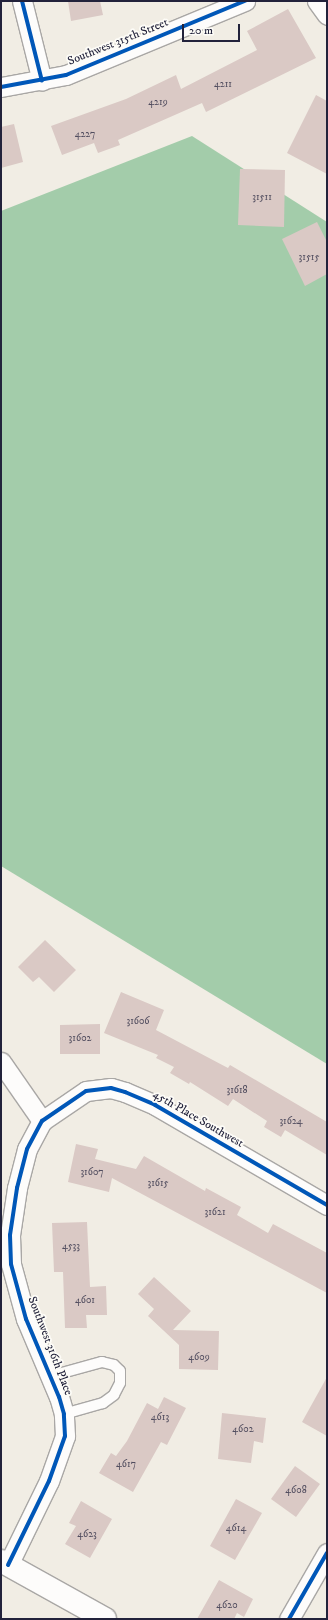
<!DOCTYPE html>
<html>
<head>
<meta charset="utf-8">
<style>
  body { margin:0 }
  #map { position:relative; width:328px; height:1620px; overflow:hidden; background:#f1ede4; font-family:"IM FELL DW Pica",serif }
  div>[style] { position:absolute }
  .forest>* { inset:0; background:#a3ccaa }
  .building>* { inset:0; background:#dac9c5 }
  .roads { filter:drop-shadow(1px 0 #a9a7a5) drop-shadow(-1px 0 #a9a7a5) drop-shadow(0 1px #a9a7a5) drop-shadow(0 -1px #a9a7a5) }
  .service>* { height:10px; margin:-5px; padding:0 5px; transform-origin:5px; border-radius:5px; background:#fdfcfb }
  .minor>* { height:19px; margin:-9.5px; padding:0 9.5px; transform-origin:9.5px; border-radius:9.5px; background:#fdfcfb }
  .secondary>* { height:22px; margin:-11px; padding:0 11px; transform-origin:11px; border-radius:11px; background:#fdfcfb }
  .cycleway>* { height:4px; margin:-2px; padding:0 2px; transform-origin:2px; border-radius:2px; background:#0057b8 }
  span { translate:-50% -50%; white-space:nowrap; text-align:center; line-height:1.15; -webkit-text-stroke:3.5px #fdfcf7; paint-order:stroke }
  .number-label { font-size:10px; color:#504c5e }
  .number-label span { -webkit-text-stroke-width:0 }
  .street-label { font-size:12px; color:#22223b }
  .frame { position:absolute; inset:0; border:2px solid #22223b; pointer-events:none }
  .scale { position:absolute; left:182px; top:24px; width:58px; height:18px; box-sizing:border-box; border:2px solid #22223b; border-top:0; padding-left:5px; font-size:12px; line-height:14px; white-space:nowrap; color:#22223b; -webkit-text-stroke:3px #fdfcf7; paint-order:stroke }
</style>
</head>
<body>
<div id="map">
  <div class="forest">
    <div style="clip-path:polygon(192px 136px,327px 222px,327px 1064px,1px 866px,1px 211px)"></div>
  </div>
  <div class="building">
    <div style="clip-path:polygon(68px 1px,100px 1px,103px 15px,71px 21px)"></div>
    <div style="clip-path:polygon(288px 9px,316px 58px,206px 112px,202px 103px,118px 140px,120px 145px,98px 153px,94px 143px,62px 155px,51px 126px,126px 99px,176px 75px,181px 89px,257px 50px,247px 31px)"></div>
    <div style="clip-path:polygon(316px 95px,327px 101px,327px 174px,287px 153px)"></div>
    <div style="clip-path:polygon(14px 124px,23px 162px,1px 168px,1px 127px)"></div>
    <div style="clip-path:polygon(240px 169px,285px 170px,284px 227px,238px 225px)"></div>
    <div style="clip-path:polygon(317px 222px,327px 242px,327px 274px,305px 286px,282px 239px)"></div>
    <div style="clip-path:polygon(45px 940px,76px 970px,54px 992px,39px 977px,33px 982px,18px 967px)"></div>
    <div style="clip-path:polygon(121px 992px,164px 1010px,156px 1030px,228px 1068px,230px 1065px,327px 1122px,327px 1155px,285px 1130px,281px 1137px,264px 1127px,267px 1121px,233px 1099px,228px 1106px,190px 1082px,189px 1084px,170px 1073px,174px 1067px,156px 1058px,158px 1055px,104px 1033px)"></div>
    <div style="clip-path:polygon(100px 1024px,100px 1054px,60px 1054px,60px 1025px)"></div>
    <div style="clip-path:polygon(76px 1144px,98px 1149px,95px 1159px,136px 1169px,144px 1156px,205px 1191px,206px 1188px,241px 1207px,237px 1215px,268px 1233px,273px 1224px,327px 1253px,327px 1293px,112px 1178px,109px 1192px,68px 1182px)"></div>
    <div style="clip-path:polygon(87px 1222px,90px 1287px,106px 1286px,107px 1315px,86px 1315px,87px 1328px,65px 1328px,63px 1272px,54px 1272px,52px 1223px)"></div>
    <div style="clip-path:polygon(154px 1277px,191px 1311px,173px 1330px,219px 1331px,218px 1370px,179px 1369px,179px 1345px,148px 1316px,154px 1309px,138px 1294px)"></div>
    <div style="clip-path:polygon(327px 1377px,327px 1436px,302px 1422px)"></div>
    <div style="clip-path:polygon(164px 1397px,186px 1408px,167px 1445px,161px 1442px,133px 1492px,99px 1473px,111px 1453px,116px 1456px,127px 1441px,147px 1403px,158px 1409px)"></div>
    <div style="clip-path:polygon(222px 1413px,266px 1418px,263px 1443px,254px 1441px,251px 1463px,218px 1459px)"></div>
    <div style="clip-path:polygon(295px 1466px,320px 1484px,296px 1517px,271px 1499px)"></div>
    <div style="clip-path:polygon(236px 1499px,262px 1513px,235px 1560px,210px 1546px)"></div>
    <div style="clip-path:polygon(81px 1501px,112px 1519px,90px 1558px,65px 1544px,76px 1526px,69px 1523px)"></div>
    <div style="clip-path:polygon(219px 1580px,253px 1599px,244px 1617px,237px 1613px,234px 1619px,197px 1619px)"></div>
  </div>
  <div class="roads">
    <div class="service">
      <div style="left:51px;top:1376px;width:53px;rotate:-15.4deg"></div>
      <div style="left:102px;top:1362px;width:12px;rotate:14deg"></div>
      <div style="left:114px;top:1365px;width:8px;rotate:45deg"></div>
      <div style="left:120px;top:1371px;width:12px;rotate:90deg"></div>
      <div style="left:120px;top:1383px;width:13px;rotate:117deg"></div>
      <div style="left:114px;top:1395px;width:14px;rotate:144deg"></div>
      <div style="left:103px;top:1403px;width:41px;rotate:164.2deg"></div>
    </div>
    <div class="minor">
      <div style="left:22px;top:1px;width:82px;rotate:76deg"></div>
      <div style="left:317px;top:1px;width:17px;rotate:54deg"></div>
      <div style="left:1px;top:87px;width:66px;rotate:-10.5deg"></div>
      <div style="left:66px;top:75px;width:194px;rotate:-22.5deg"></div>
      <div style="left:1px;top:1062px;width:72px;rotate:55.2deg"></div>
      <div style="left:8px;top:1565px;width:93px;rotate:-64deg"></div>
      <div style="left:49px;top:1481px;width:48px;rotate:-70.4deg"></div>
      <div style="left:65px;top:1436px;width:22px;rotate:-93deg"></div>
      <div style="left:64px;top:1414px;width:18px;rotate:-106deg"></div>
      <div style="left:59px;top:1397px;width:85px;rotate:-112.9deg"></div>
      <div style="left:26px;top:1319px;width:57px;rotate:-105.3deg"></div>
      <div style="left:11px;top:1264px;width:29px;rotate:-92deg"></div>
      <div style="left:10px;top:1235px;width:48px;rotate:-81.5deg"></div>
      <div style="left:17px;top:1188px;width:40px;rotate:-75.6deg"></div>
      <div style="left:27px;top:1149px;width:32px;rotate:-62deg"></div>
      <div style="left:42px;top:1121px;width:53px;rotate:-34.3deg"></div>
      <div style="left:86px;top:1091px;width:25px;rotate:-7deg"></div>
      <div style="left:111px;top:1088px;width:15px;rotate:16deg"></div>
      <div style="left:125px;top:1092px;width:33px;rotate:23deg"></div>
      <div style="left:155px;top:1105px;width:199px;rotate:30.2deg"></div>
      <div style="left:289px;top:1619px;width:76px;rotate:-60.1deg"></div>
    </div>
    <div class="secondary">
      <div style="left:1px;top:1561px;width:119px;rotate:29.1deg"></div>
    </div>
  </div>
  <div class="cycleway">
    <div style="left:22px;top:1px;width:82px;rotate:76deg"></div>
    <div style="left:1px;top:87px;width:66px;rotate:-10.5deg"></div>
    <div style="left:66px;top:75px;width:194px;rotate:-22.5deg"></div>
    <div style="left:8px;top:1565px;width:93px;rotate:-64deg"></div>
    <div style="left:49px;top:1481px;width:48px;rotate:-70.4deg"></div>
    <div style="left:65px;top:1436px;width:22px;rotate:-93deg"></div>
    <div style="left:64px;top:1414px;width:18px;rotate:-106deg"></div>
    <div style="left:59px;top:1397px;width:85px;rotate:-112.9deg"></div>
    <div style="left:26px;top:1319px;width:57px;rotate:-105.3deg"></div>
    <div style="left:11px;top:1264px;width:29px;rotate:-92deg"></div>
    <div style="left:10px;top:1235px;width:48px;rotate:-81.5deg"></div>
    <div style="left:17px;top:1188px;width:40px;rotate:-75.6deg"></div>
    <div style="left:27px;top:1149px;width:32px;rotate:-62deg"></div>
    <div style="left:42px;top:1121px;width:53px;rotate:-34.3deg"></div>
    <div style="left:86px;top:1091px;width:25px;rotate:-7deg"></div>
    <div style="left:111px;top:1088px;width:15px;rotate:16deg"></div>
    <div style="left:125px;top:1092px;width:33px;rotate:23deg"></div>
    <div style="left:155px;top:1105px;width:199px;rotate:30.2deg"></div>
    <div style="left:289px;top:1619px;width:76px;rotate:-60.1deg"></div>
  </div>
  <div class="number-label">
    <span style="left:223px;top:85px">4211</span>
    <span style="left:158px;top:103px">4219</span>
    <span style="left:85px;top:135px">4227</span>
    <span style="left:262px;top:198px">31511</span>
    <span style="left:309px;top:258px">31515</span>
    <span style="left:138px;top:1022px">31606</span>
    <span style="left:80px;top:1039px">31602</span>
    <span style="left:237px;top:1091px">31618</span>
    <span style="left:291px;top:1122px">31624</span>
    <span style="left:92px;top:1173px">31607</span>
    <span style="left:158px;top:1184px">31615</span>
    <span style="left:215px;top:1213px">31621</span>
    <span style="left:71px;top:1247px">4533</span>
    <span style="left:85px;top:1301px">4601</span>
    <span style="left:199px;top:1358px">4609</span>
    <span style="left:160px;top:1418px">4613</span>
    <span style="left:243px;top:1430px">4602</span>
    <span style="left:126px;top:1465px">4617</span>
    <span style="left:296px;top:1491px">4608</span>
    <span style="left:236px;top:1529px">4614</span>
    <span style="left:87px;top:1535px">4623</span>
    <span style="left:227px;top:1606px">4620</span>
  </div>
  <div class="street-label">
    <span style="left:118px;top:42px;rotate:-22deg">Southwest 315th Street</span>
    <span style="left:198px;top:1119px;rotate:30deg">45th Place Southwest</span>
    <span style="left:50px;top:1346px;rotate:69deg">Southwest 316th Place</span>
  </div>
  <div class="frame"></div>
  <div class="scale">20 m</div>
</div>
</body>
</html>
